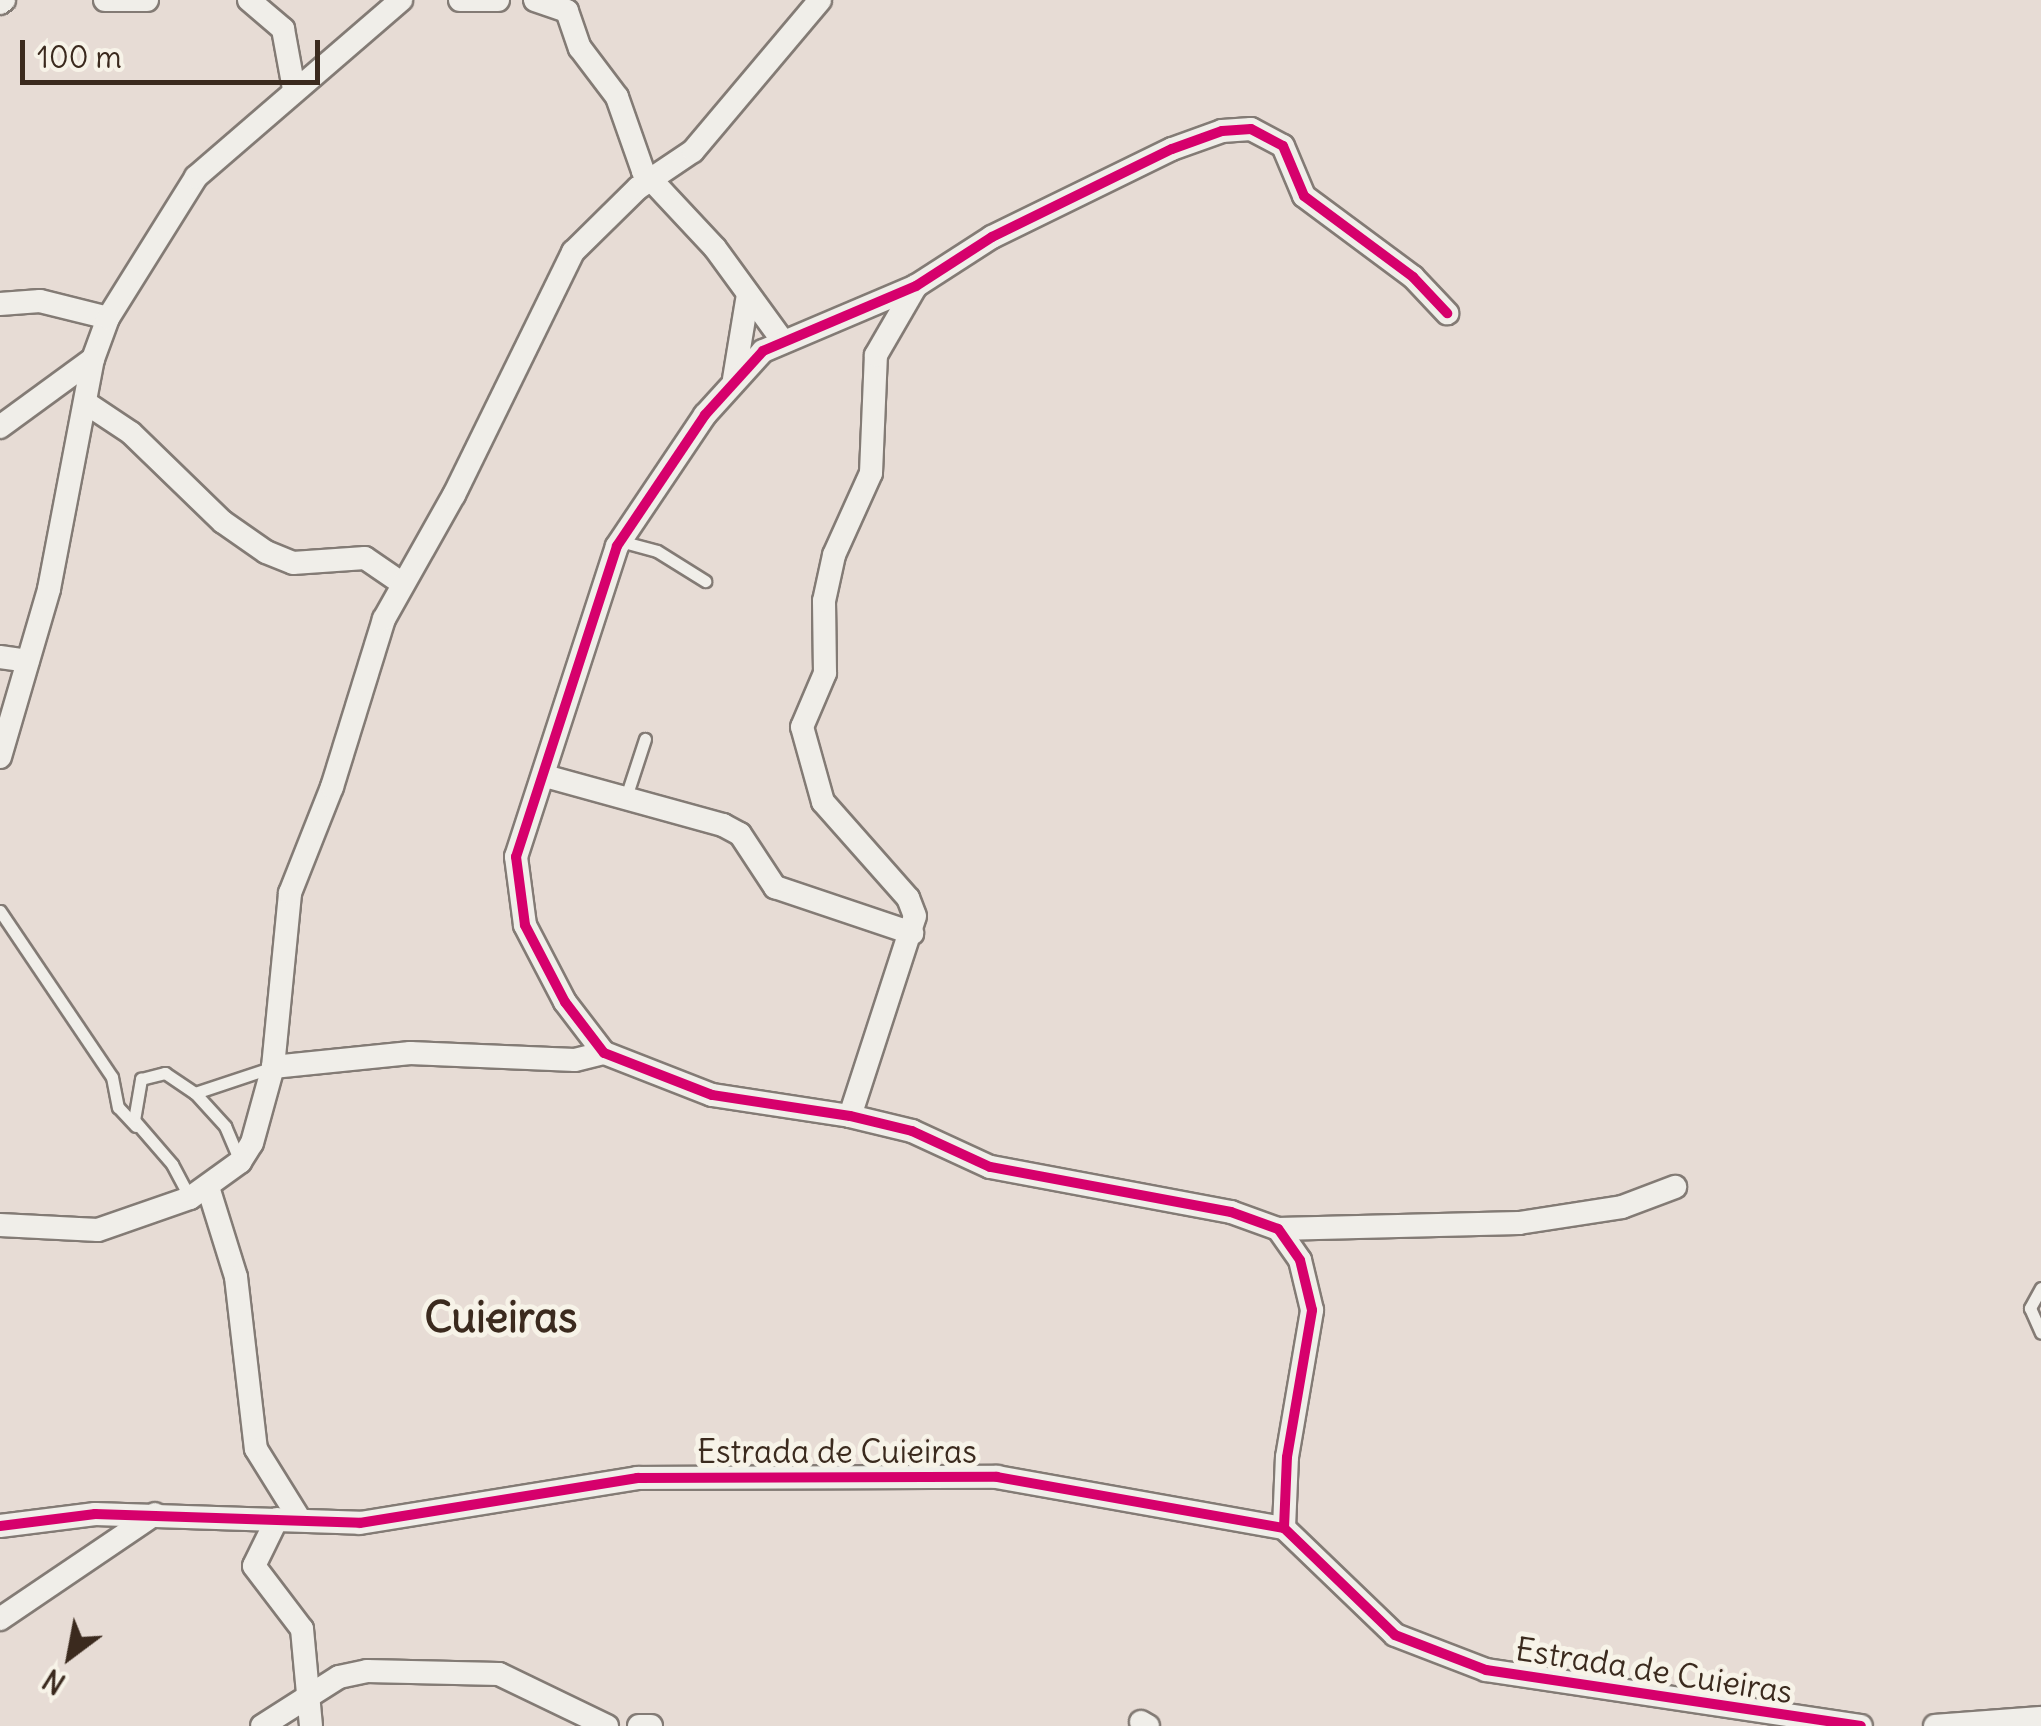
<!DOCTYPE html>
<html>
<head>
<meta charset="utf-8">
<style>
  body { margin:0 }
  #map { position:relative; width:2041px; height:1726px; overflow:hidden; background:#e7dcd5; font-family:Delius,sans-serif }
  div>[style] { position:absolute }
  .roads { filter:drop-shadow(2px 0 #837b75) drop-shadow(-2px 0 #837b75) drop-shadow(0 2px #837b75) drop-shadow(0 -2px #837b75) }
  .lane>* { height:11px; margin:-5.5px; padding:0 5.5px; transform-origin:5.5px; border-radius:5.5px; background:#f0eee9 }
  .street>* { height:22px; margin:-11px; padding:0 11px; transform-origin:11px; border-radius:11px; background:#f0eee9 }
  .cycleway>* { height:10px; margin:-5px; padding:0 5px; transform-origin:5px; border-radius:5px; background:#d6006c }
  span { translate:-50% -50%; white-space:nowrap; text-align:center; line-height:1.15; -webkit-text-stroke:10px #f7f3e8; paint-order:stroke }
  .street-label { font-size:32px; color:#3b2a1e }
  .district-label { font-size:42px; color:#3b2a1e; font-weight:700 }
  .north { position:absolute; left:20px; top:1606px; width:100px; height:100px; -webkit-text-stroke:8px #f7f3e8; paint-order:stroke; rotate:212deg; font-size:28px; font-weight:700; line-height:40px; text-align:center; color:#3b2a1e }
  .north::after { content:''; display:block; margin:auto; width:35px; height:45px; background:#3b2a1e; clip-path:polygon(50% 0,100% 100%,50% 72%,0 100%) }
  .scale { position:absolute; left:20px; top:40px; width:300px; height:45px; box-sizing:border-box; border:5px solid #3b2a1e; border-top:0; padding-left:12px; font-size:30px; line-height:35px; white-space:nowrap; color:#3b2a1e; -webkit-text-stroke:8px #f7f3e8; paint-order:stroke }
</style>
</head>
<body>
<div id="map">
  <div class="roads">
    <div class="lane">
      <div style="left:620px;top:541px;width:38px;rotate:15deg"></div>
      <div style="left:657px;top:551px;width:57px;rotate:32deg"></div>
      <div style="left:627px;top:794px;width:58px;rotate:-71.9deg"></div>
      <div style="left:0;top:911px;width:200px;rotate:56deg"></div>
      <div style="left:112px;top:1077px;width:31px;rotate:79deg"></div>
      <div style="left:118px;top:1107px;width:26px;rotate:47deg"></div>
      <div style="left:195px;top:1093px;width:82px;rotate:-18.4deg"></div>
      <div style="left:190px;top:1198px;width:38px;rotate:-118deg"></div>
      <div style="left:172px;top:1164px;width:58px;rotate:-130.8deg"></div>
      <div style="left:134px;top:1120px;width:42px;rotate:-80.3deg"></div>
      <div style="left:141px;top:1079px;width:25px;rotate:-14deg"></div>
      <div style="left:165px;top:1073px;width:36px;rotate:34deg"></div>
      <div style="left:195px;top:1093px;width:45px;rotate:47.7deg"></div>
      <div style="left:225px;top:1126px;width:39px;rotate:67deg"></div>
      <div style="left:2041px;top:1288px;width:23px;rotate:119deg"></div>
      <div style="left:2030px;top:1308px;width:27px;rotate:66deg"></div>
    </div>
    <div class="street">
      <div style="left:105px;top:0;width:42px"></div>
      <div style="left:249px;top:0;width:45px;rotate:40.5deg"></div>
      <div style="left:283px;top:29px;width:61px;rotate:79.6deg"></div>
      <div style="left:460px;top:0;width:38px"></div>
      <div style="left:535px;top:0;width:34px;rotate:19deg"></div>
      <div style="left:567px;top:11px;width:39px;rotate:71deg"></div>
      <div style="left:580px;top:48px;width:61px;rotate:52.9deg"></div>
      <div style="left:617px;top:97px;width:78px;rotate:70.6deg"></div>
      <div style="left:643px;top:171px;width:105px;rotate:46.9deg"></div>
      <div style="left:715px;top:248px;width:114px;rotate:53.9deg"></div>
      <div style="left:0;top:3px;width:5px;rotate:-37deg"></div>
      <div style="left:0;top:304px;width:40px;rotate:-4.3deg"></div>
      <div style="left:40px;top:301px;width:70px;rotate:14deg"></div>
      <div style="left:734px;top:379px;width:86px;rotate:-80.6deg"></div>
      <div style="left:86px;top:403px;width:54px;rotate:33.7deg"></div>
      <div style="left:131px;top:433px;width:128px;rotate:44.1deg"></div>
      <div style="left:223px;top:522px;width:52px;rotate:34.9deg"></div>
      <div style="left:266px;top:552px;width:29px;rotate:22deg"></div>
      <div style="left:293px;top:563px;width:72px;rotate:-4deg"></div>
      <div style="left:365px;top:558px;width:46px;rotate:34.4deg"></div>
      <div style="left:0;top:427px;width:115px;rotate:-36.2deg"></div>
      <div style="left:0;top:657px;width:28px;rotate:8deg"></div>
      <div style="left:0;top:757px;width:175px;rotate:-73.7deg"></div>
      <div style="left:49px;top:589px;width:234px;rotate:-79.2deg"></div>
      <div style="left:93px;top:359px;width:44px;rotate:-69.9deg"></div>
      <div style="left:108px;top:318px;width:166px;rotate:-58deg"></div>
      <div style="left:196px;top:177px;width:271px;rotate:-40.8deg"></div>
      <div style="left:545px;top:776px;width:185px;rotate:15.4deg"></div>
      <div style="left:723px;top:825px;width:19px;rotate:28deg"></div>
      <div style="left:740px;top:834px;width:64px;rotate:56.6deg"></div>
      <div style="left:775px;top:887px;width:145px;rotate:18.6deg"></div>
      <div style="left:273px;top:1067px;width:138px;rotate:-5.8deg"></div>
      <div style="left:410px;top:1053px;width:165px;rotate:2.4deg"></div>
      <div style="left:575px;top:1060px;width:30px;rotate:-14deg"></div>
      <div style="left:850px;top:1116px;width:210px;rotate:-72deg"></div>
      <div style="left:915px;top:916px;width:19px;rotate:-111deg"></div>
      <div style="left:908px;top:898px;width:128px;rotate:-131.5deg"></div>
      <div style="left:823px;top:802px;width:78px;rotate:-105.6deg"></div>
      <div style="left:802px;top:727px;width:59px;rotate:-66.9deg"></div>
      <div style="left:825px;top:673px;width:72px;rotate:-90.8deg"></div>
      <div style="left:824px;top:601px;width:47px;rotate:-77.7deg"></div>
      <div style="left:834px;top:555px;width:90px;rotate:-65.7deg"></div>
      <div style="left:871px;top:473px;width:118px;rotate:-87.6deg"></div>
      <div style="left:876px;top:355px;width:80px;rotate:-59.9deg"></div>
      <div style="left:208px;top:1187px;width:94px;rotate:72.7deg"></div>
      <div style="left:236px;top:1277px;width:173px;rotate:83.4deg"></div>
      <div style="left:256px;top:1449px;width:81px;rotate:58.1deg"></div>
      <div style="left:0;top:1225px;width:98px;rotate:2.9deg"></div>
      <div style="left:98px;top:1230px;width:97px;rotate:-19.2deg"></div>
      <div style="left:190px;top:1198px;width:62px;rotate:-35.8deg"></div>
      <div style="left:240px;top:1162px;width:22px;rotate:-58deg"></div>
      <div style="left:252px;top:1143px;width:79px;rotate:-74.6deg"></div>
      <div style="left:273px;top:1067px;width:175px;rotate:-84.4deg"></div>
      <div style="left:290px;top:893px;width:114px;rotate:-68.4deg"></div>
      <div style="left:332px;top:787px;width:176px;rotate:-72.8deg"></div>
      <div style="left:384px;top:619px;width:142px;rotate:-60.6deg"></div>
      <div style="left:454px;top:495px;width:271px;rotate:-63.9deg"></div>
      <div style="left:573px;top:252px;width:91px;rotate:-44.6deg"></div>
      <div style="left:638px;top:188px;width:66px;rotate:-33.9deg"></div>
      <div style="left:693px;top:151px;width:197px;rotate:-49.9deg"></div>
      <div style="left:1278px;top:1229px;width:241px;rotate:-1.4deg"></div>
      <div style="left:1519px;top:1223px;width:104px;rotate:-8.8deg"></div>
      <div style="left:1622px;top:1207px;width:57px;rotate:-20.7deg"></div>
      <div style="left:277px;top:1519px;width:52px;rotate:116.1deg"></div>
      <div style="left:254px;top:1566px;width:79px;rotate:52.7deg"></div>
      <div style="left:302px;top:1629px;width:97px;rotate:84.7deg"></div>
      <div style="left:0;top:1526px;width:96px;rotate:-7.2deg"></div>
      <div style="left:95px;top:1514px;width:265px;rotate:1.9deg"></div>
      <div style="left:360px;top:1523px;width:281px;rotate:-9.2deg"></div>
      <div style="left:637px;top:1478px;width:360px;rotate:-0.2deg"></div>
      <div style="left:997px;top:1477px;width:291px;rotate:10.1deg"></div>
      <div style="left:1284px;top:1528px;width:154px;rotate:43.9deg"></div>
      <div style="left:1395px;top:1635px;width:97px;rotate:21deg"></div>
      <div style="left:1486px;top:1670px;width:379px;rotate:8.5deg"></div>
      <div style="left:1284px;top:1528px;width:71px;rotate:-87.6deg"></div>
      <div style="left:1287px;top:1457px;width:149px;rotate:-80.3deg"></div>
      <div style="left:1312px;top:1310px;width:51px;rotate:-103.5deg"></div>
      <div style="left:1300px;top:1260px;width:38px;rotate:-125deg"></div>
      <div style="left:1278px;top:1229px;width:50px;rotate:-160.1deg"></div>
      <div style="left:1231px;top:1212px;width:245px;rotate:-169.4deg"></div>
      <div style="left:990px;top:1167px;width:86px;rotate:-155.2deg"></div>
      <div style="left:912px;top:1131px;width:64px;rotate:-166.4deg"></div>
      <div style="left:850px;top:1116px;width:140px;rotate:-171.3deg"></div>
      <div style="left:712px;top:1095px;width:116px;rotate:-158.7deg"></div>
      <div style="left:604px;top:1053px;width:64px;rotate:-127.4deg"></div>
      <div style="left:565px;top:1002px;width:87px;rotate:-117.5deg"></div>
      <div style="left:525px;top:925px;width:69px;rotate:-97.5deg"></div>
      <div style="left:516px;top:857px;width:327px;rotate:-72deg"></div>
      <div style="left:617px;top:546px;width:158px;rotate:-56.1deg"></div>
      <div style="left:705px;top:415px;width:86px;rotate:-47.8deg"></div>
      <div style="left:763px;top:351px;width:166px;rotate:-23deg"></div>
      <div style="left:916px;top:286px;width:90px;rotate:-32.8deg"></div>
      <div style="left:992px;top:237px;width:200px;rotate:-26.1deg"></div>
      <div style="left:1172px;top:149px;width:53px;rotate:-19.8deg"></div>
      <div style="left:1222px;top:131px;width:29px;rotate:-4deg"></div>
      <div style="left:1251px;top:129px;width:36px;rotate:28deg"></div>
      <div style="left:1283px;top:146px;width:54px;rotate:67.2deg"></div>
      <div style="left:1304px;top:196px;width:136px;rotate:36.6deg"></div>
      <div style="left:1413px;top:277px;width:50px;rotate:46.6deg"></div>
      <div style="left:0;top:1619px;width:187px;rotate:-34.1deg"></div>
      <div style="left:1141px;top:1722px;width:8px;rotate:30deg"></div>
      <div style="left:262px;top:1726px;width:91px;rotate:-32.5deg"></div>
      <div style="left:339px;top:1677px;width:29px;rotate:-12deg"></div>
      <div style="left:367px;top:1671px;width:132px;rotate:1.3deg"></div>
      <div style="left:499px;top:1674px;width:120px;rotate:25.7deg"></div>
      <div style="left:639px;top:1726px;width:12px"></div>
      <div style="left:1935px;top:1726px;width:106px;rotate:-4.3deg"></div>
    </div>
  </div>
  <div class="cycleway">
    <div style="left:0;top:1526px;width:96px;rotate:-7.2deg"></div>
    <div style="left:95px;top:1514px;width:265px;rotate:1.9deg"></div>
    <div style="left:360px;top:1523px;width:281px;rotate:-9.2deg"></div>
    <div style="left:637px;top:1478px;width:360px;rotate:-0.2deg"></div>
    <div style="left:997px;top:1477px;width:291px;rotate:10.1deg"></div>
    <div style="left:1284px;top:1528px;width:154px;rotate:43.9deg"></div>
    <div style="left:1395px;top:1635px;width:97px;rotate:21deg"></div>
    <div style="left:1486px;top:1670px;width:379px;rotate:8.5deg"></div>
    <div style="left:1284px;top:1528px;width:71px;rotate:-87.6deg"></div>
    <div style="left:1287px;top:1457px;width:149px;rotate:-80.3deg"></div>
    <div style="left:1312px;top:1310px;width:51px;rotate:-103.5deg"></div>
    <div style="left:1300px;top:1260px;width:38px;rotate:-125deg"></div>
    <div style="left:1278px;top:1229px;width:50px;rotate:-160.1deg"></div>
    <div style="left:1231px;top:1212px;width:245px;rotate:-169.4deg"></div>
    <div style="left:990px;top:1167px;width:86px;rotate:-155.2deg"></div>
    <div style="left:912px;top:1131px;width:64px;rotate:-166.4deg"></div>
    <div style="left:850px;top:1116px;width:140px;rotate:-171.3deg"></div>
    <div style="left:712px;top:1095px;width:116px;rotate:-158.7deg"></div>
    <div style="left:604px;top:1053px;width:64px;rotate:-127.4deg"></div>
    <div style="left:565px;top:1002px;width:87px;rotate:-117.5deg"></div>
    <div style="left:525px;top:925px;width:69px;rotate:-97.5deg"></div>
    <div style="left:516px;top:857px;width:327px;rotate:-72deg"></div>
    <div style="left:617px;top:546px;width:158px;rotate:-56.1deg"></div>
    <div style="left:705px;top:415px;width:86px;rotate:-47.8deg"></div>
    <div style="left:763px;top:351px;width:166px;rotate:-23deg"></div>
    <div style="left:916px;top:286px;width:90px;rotate:-32.8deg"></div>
    <div style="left:992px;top:237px;width:200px;rotate:-26.1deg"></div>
    <div style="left:1172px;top:149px;width:53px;rotate:-19.8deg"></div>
    <div style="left:1222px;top:131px;width:29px;rotate:-4deg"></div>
    <div style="left:1251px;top:129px;width:36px;rotate:28deg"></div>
    <div style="left:1283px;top:146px;width:54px;rotate:67.2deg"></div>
    <div style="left:1304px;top:196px;width:136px;rotate:36.6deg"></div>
    <div style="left:1413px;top:277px;width:50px;rotate:46.6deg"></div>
  </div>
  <div class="street-label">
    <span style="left:837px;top:1452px">Estrada de Cuieiras</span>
    <span style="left:1654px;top:1671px;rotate:9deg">Estrada de Cuieiras</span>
  </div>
  <div class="district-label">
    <span style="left:501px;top:1317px">Cuieiras</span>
  </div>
  <div class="north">N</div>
  <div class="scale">100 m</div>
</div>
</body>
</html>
